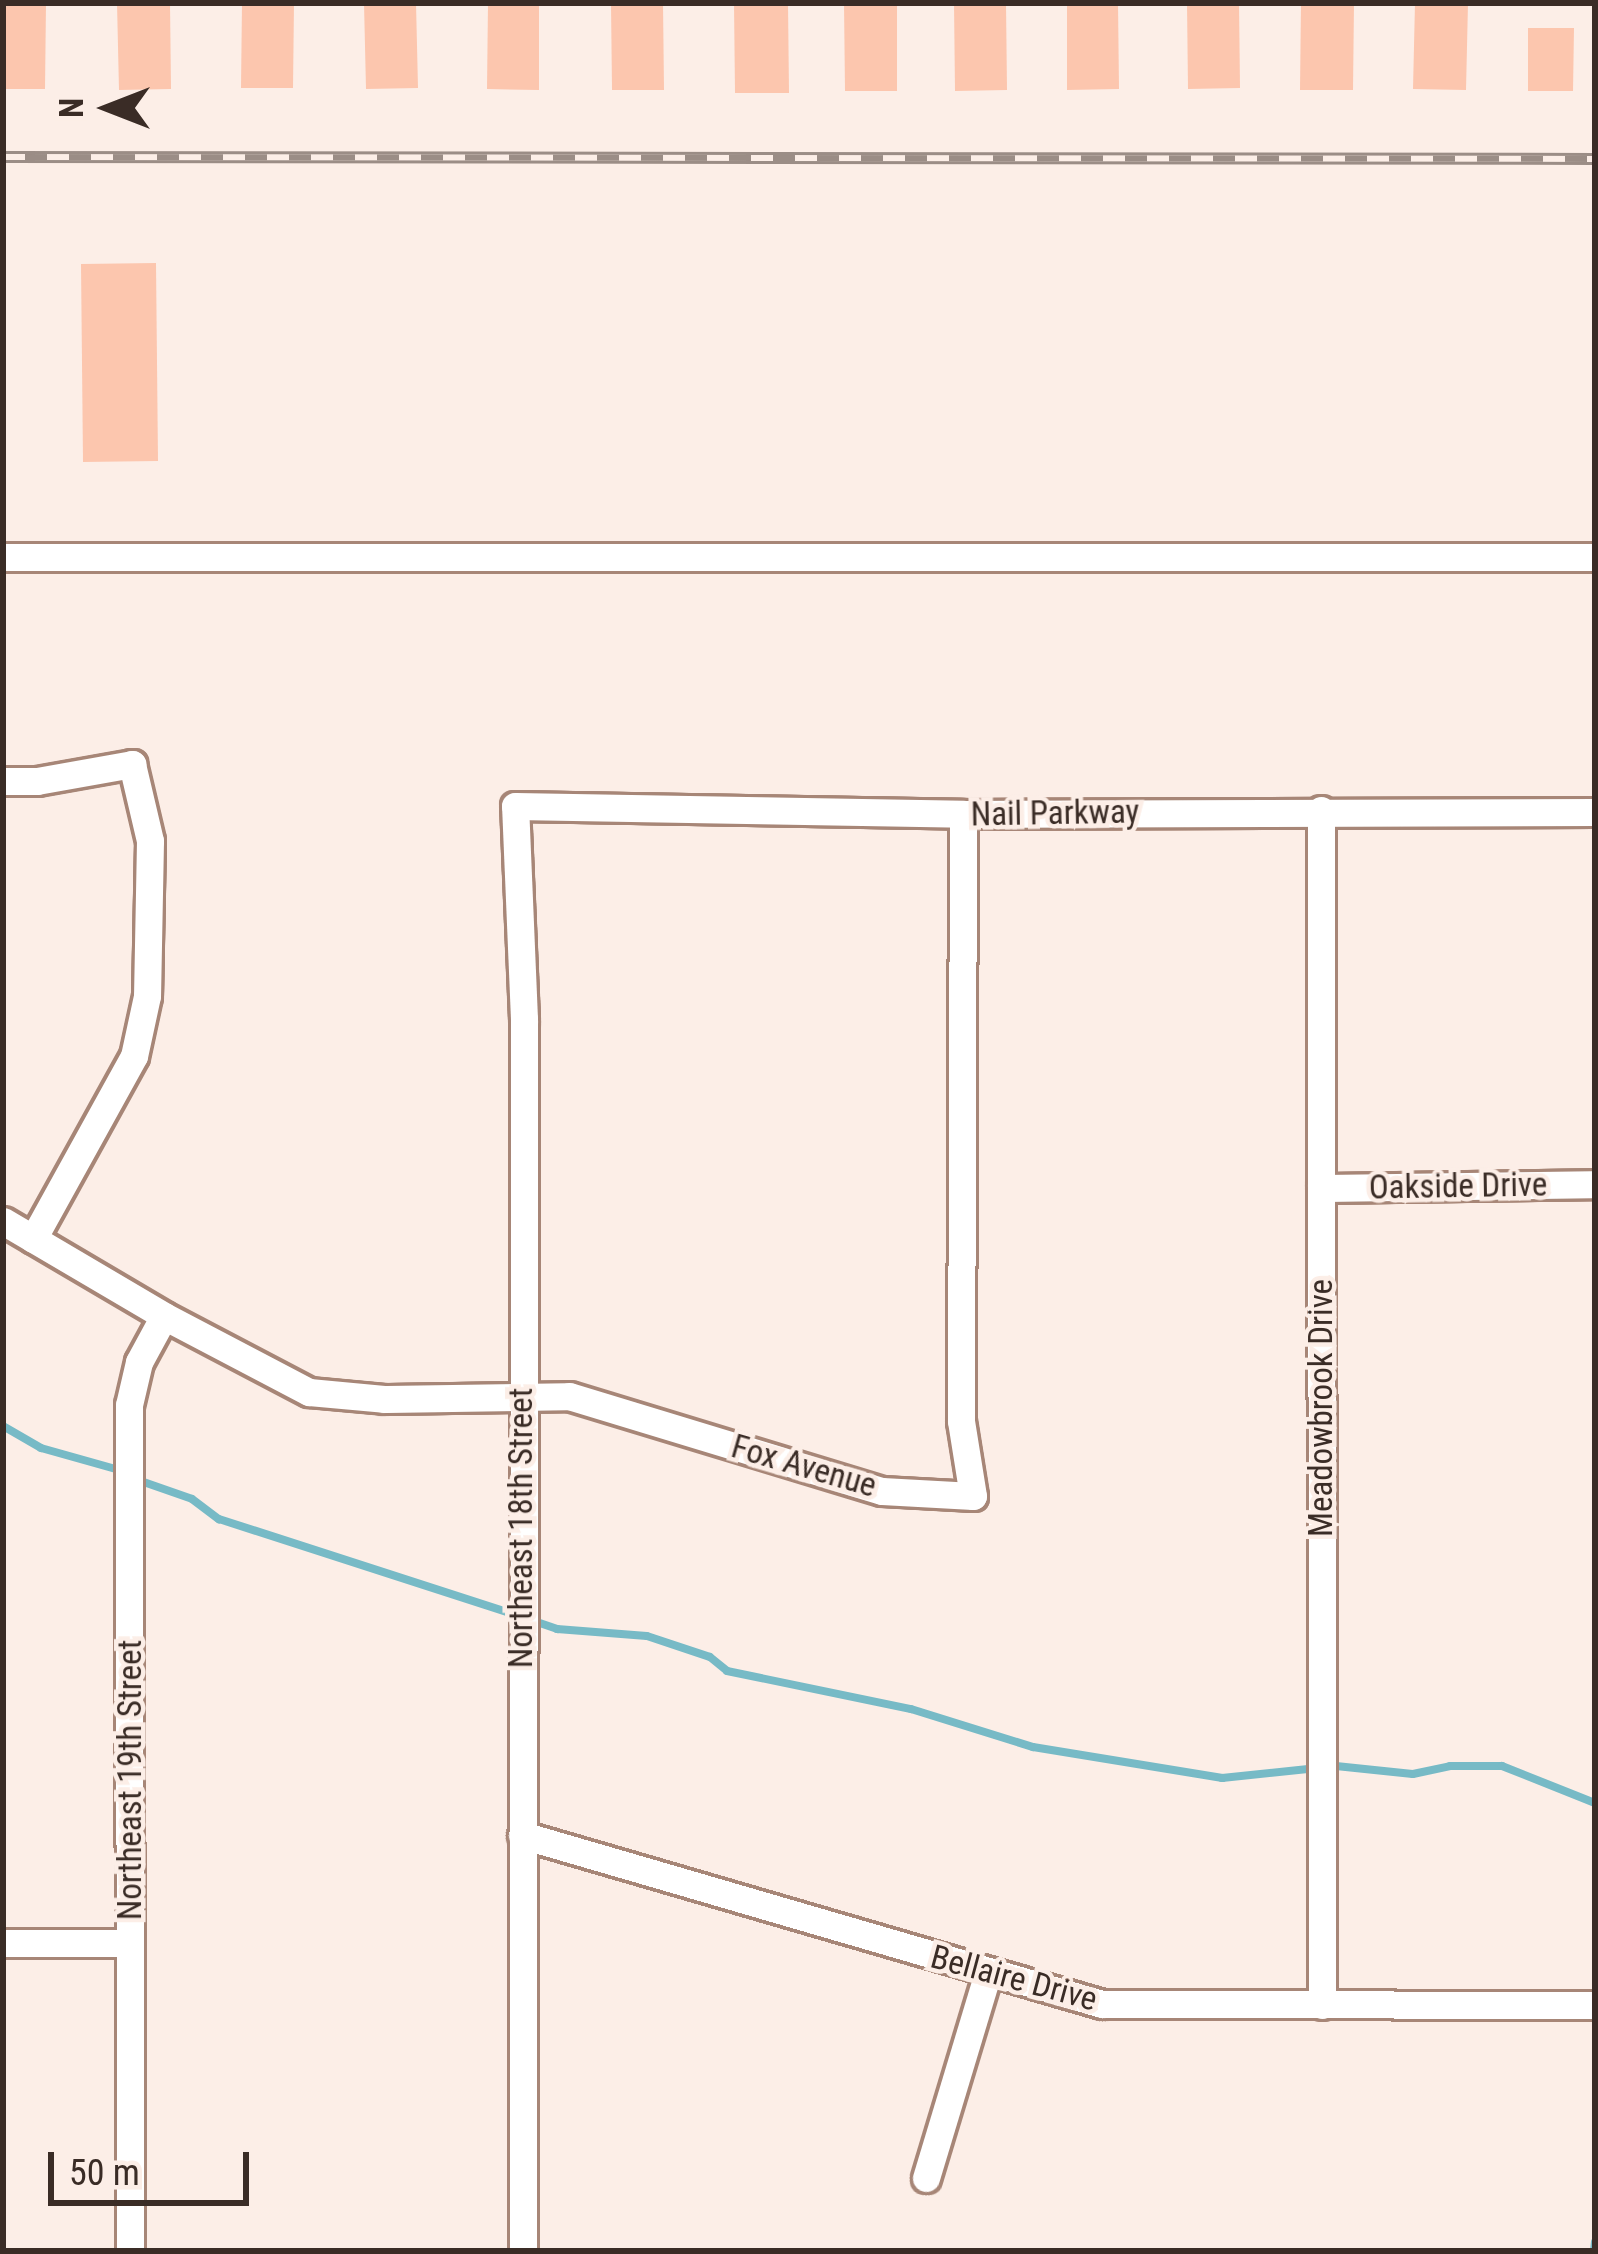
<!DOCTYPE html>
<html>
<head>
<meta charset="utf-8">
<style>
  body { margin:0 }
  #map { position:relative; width:1598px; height:2254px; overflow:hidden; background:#fceee7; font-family:"Roboto Condensed",sans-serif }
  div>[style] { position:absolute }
  .stream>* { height:8px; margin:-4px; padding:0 4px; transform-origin:4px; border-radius:4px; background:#77bac6 }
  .building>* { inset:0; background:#fcc6ae }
  .roads { filter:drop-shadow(3px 0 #a78677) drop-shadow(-3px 0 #a78677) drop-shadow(0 3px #a78677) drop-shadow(0 -3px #a78677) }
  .minor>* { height:27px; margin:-13.5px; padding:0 13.5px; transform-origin:13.5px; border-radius:13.5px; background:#fff }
  .rail>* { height:12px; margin-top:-6px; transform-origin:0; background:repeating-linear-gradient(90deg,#fceee7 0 22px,#9b8d86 0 44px); box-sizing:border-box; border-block:3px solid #9b8d86 }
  span { translate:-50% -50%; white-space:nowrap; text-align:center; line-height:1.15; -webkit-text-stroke:9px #fceee7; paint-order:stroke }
  .street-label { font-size:33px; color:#3a2c26 }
  .frame { position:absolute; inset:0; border:6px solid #3a2c26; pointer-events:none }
  .north { position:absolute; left:48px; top:48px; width:120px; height:120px; -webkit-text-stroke:9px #fceee7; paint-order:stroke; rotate:270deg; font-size:33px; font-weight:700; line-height:48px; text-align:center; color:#3a2c26 }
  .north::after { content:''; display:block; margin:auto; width:42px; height:54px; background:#3a2c26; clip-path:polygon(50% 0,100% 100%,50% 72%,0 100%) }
  .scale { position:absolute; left:48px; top:2152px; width:201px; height:54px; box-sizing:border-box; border:6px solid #3a2c26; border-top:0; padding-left:15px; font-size:36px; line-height:42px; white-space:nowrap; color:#3a2c26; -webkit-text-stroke:9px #fceee7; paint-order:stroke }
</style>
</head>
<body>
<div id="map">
  <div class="stream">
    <div style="left:3px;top:1426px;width:44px;rotate:30.1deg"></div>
    <div style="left:41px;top:1448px;width:85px;rotate:15.7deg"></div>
    <div style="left:135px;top:1479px;width:60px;rotate:19.3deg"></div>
    <div style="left:192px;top:1499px;width:34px;rotate:37deg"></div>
    <div style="left:219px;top:1519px;width:310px;rotate:17.9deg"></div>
    <div style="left:528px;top:1619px;width:31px;rotate:19deg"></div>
    <div style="left:557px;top:1629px;width:90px;rotate:4.4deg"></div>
    <div style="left:647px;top:1636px;width:66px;rotate:18.4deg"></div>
    <div style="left:710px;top:1657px;width:22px;rotate:39deg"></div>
    <div style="left:727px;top:1671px;width:188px;rotate:11.7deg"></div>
    <div style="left:911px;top:1709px;width:128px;rotate:17.3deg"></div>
    <div style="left:1033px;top:1747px;width:192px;rotate:9.3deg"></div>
    <div style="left:1222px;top:1778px;width:115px;rotate:-6deg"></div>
    <div style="left:1336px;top:1766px;width:77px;rotate:5.9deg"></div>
    <div style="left:1413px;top:1774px;width:38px;rotate:-12deg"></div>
    <div style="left:1450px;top:1766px;width:52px"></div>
    <div style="left:1502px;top:1766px;width:100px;rotate:21.7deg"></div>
    <div style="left:1594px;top:2251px;width:9px;rotate:-84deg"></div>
  </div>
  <div class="building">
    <div style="clip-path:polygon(3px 3px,46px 3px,45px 89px,3px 89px)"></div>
    <div style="clip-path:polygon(117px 3px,170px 3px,171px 89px,119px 90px)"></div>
    <div style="clip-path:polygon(242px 3px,294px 3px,293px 88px,241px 88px)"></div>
    <div style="clip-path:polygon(364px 3px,416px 3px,418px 88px,366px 89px)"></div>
    <div style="clip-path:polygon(488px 3px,539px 3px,539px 90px,487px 89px)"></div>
    <div style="clip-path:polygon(611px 3px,663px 3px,664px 90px,612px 90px)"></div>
    <div style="clip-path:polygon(734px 3px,788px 3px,789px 93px,735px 93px)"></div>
    <div style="clip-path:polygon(844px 3px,897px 3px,897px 91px,845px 91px)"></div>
    <div style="clip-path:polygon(954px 3px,1006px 3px,1007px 90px,955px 91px)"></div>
    <div style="clip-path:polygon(1067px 3px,1118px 3px,1119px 89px,1067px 90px)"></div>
    <div style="clip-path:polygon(1187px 3px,1239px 3px,1240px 88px,1188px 89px)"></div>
    <div style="clip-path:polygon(1301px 3px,1354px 3px,1353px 90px,1300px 90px)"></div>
    <div style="clip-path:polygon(1415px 3px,1468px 3px,1466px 90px,1413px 89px)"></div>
    <div style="clip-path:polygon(1528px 28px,1574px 28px,1573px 91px,1528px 91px)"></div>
    <div style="clip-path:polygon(156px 263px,158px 461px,83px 462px,81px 264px)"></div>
  </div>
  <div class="roads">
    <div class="minor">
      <div style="left:3px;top:557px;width:1592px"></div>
      <div style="left:3px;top:781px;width:34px"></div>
      <div style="left:37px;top:781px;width:97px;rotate:-10.1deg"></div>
      <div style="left:132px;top:764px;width:79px;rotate:76.8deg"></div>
      <div style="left:150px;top:841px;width:155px;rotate:91.1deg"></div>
      <div style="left:147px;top:996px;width:61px;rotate:102.2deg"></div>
      <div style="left:134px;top:1056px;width:209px;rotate:118.9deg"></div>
      <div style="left:1321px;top:810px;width:1195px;rotate:89.95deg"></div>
      <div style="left:1321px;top:1188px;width:274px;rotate:-0.8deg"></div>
      <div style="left:3px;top:1221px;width:187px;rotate:30.5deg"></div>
      <div style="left:164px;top:1316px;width:164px;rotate:27.7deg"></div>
      <div style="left:309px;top:1392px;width:75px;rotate:5.3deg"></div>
      <div style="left:384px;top:1399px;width:185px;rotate:-0.9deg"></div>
      <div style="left:569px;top:1396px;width:327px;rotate:16.9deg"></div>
      <div style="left:882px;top:1491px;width:91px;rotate:3.1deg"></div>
      <div style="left:973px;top:1496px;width:76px;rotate:-99.1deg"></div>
      <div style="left:961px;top:1421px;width:607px;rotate:-89.81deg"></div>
      <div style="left:522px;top:1835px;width:604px;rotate:16.25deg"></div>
      <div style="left:1102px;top:2004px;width:493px;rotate:0.1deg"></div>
      <div style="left:3px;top:1943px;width:127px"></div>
      <div style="left:926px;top:2178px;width:214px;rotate:-73.2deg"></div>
      <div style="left:130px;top:2251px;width:846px;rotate:-90.07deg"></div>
      <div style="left:129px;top:1405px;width:44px;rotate:-76.9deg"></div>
      <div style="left:139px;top:1362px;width:52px;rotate:-61.5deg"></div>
      <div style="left:523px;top:2251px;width:1232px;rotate:-89.95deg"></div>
      <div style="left:524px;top:1019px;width:213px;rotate:-92.4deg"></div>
      <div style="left:515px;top:806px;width:448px;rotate:1deg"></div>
      <div style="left:963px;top:814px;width:632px;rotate:-0.18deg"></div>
    </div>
  </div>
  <div class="rail">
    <div style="left:3px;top:157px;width:1592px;rotate:0.07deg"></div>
  </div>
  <div class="street-label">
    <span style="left:1055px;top:813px;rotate:-1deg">Nail Parkway</span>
    <span style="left:1458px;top:1186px;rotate:-1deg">Oakside Drive</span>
    <span style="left:1321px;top:1408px;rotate:-90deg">Meadowbrook Drive</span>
    <span style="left:804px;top:1466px;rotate:16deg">Fox Avenue</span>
    <span style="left:521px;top:1528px;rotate:-90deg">Northeast 18th Street</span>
    <span style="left:130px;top:1780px;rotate:-90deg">Northeast 19th Street</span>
    <span style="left:1014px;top:1978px;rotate:15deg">Bellaire Drive</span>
  </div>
  <div class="frame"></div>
  <div class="north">N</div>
  <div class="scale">50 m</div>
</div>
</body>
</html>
